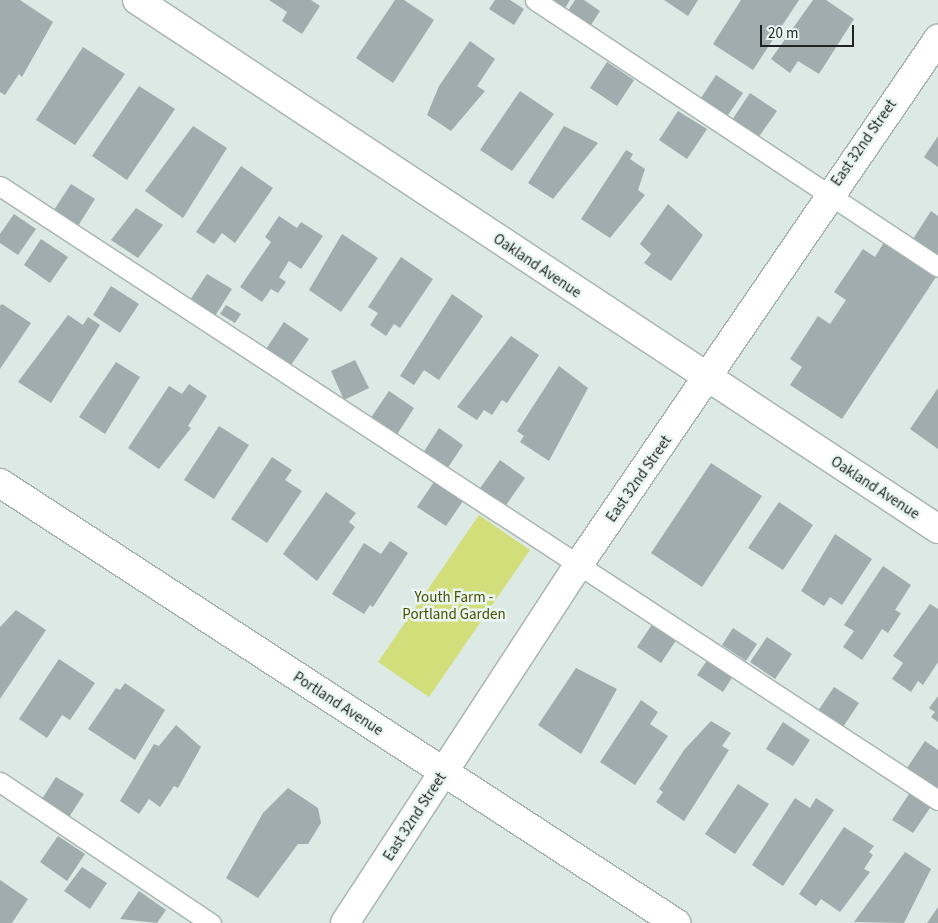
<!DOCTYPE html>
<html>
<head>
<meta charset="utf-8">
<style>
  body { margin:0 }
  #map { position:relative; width:938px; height:923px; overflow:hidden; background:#dde9e5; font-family:"Source Sans 3",sans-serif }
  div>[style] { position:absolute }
  .green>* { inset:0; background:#d1de7a }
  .building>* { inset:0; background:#a0acad }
  .roads { filter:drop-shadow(1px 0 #a6b2ae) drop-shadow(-1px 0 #a6b2ae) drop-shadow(0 1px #a6b2ae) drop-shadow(0 -1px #a6b2ae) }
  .service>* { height:19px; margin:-9.5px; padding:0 9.5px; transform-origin:9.5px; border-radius:9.5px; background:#fff }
  .minor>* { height:28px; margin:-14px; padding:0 14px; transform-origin:14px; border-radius:14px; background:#fff }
  .tertiary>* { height:28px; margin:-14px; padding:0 14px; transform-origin:14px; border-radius:14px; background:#fff }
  span { translate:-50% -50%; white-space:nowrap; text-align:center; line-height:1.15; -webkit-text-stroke:5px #eaf6f2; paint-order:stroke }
  .street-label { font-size:15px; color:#1e2321 }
  .park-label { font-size:15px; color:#495000 }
  .scale { position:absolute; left:760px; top:25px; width:94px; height:22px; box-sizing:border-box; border:2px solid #1e2321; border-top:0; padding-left:6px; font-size:15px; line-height:18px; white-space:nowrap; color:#1e2321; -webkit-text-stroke:4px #eaf6f2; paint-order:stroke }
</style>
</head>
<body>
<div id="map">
  <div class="green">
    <div style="clip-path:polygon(479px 515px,530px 550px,429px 697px,378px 662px)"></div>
  </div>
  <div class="building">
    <div style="clip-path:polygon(0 0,20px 0,53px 22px,22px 77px,19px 74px,5px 95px,0 92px)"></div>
    <div style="clip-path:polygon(269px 0,311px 0,320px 6px,302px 34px,282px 21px,287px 12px)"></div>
    <div style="clip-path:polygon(395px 0,404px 0,434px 20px,393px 83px,356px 58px)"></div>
    <div style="clip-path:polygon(495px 0,510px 0,524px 9px,514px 25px,489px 9px)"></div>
    <div style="clip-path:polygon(542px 0,570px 0,562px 13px)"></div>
    <div style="clip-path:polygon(575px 0,584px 0,600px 11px,589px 28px,567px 12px)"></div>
    <div style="clip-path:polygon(664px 0,698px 0,688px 16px)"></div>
    <div style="clip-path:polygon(741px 0,799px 0,753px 70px,713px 44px)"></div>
    <div style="clip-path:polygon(813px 0,826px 0,854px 19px,819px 74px,798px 61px,790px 73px,771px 59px)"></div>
    <div style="clip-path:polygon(470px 41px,495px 59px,477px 86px,485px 91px,451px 131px,427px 115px,439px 86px)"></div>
    <div style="clip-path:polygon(83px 47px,125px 74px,75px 145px,36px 120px)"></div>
    <div style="clip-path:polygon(607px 62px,634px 80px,617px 106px,590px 88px)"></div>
    <div style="clip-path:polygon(716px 75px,743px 93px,726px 118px,699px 101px)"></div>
    <div style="clip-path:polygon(139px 86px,175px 109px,127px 180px,92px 156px)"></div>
    <div style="clip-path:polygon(520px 91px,554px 114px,512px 171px,480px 150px)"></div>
    <div style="clip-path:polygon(750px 93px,777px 111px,758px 138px,732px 120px)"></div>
    <div style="clip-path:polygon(678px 111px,707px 129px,687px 159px,659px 140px)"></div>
    <div style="clip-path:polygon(193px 126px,227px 148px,183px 218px,145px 191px)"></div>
    <div style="clip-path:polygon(564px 126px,598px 143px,553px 199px,528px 183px)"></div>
    <div style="clip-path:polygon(938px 136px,938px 167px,924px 157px)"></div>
    <div style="clip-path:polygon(626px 150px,633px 154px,630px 159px,645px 169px,638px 190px,645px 195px,610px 238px,581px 219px)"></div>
    <div style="clip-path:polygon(241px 166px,273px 188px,235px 243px,222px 233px,214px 244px,196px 232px)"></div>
    <div style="clip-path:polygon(71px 184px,95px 199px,78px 226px,54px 210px)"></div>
    <div style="clip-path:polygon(668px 204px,703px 235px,671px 281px,644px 263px,651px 254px,640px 244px)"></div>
    <div style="clip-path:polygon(136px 208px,163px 225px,138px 258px,111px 240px)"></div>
    <div style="clip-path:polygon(931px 211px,938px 216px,938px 256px,913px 239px)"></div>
    <div style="clip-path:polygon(14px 214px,36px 229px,18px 255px,0 243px,0 234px)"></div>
    <div style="clip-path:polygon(279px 216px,297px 228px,301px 222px,323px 236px,301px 269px,289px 261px,279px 277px,286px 282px,278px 293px,271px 289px,262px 302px,240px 287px,271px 242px,265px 237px)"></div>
    <div style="clip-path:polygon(342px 234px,378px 258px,341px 312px,309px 290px)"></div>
    <div style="clip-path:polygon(41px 239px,68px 257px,50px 283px,24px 265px)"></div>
    <div style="clip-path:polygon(886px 239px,938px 274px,842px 419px,790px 385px,802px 367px,790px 359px,818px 316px,830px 324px,846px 300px,834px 292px,863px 249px,875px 257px)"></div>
    <div style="clip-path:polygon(401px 257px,433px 279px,400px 328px,394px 324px,386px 336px,370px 325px,378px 313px,368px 307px)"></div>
    <div style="clip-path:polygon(207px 274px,232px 289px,215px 316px,190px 300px)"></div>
    <div style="clip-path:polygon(111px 286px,139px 304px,120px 333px,93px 315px)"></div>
    <div style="clip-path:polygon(452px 294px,483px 316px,439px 380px,424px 370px,414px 385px,400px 376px)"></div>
    <div style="clip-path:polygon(2px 304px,31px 323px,0 369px,0 306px)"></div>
    <div style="clip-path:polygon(226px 305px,241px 314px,235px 323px,220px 314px)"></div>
    <div style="clip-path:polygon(68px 315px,83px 325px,88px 317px,100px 325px,51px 403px,18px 382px)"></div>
    <div style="clip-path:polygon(284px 322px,309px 339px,291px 365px,266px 349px)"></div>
    <div style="clip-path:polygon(511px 336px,539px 355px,507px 403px,502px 400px,492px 415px,484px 410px,477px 420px,457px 407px)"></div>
    <div style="clip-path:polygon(355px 360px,369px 388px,344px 400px,331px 371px)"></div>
    <div style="clip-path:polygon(116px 362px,140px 377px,105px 434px,79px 417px)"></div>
    <div style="clip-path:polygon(559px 366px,588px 388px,549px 461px,520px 442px,524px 436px,517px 431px)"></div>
    <div style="clip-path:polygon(189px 384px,207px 396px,188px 426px,191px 428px,159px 469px,128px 448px,169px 386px,182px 394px)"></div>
    <div style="clip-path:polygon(938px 388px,938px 449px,910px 429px)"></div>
    <div style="clip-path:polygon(389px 391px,414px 408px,396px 436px,370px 419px)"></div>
    <div style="clip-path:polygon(219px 426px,249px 445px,214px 499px,184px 480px)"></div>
    <div style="clip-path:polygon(439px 428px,463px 445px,447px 469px,423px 453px)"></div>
    <div style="clip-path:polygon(272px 457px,292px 470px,285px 480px,302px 491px,267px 543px,231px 519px)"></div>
    <div style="clip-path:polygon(500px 460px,525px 478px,504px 508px,478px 491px)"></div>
    <div style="clip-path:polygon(711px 463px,762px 496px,702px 587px,651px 553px)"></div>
    <div style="clip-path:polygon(434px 482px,463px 501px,446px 526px,417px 507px)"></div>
    <div style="clip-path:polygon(326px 492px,356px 513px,349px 522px,355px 527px,317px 581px,283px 554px)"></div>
    <div style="clip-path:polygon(779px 502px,813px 525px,783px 570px,748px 548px)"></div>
    <div style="clip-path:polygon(835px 534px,872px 559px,842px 605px,830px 597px,824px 606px,801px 591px)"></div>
    <div style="clip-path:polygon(390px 541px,408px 553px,373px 607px,370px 605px,364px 614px,332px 594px,364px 543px,381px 554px)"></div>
    <div style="clip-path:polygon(883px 566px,911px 585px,895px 610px,901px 613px,888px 633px,882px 629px,862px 660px,843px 647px,854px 631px,844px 625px)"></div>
    <div style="clip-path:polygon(930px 604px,938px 609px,938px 662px,923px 685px,918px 681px,911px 692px,892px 679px,903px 663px,893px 656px)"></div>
    <div style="clip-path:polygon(16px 610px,46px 630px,0 699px,0 627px)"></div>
    <div style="clip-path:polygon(653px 623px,677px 639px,661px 663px,637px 647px)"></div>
    <div style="clip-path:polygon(733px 628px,757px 644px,746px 661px,722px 645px)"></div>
    <div style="clip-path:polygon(767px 637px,792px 654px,775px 679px,750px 662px)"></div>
    <div style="clip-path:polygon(59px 659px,95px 683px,70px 720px,62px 715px,47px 738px,19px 719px)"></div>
    <div style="clip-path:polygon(708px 659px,733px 676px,723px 692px,697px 675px)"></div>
    <div style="clip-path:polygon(576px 668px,617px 689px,581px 754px,538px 725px)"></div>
    <div style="clip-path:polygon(125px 683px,165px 710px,135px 760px,88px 729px,116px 688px,120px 690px)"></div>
    <div style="clip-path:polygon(834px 687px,859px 703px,843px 727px,818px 711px)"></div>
    <div style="clip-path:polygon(938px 696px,938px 722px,931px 717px,935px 712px,929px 708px)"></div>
    <div style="clip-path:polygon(641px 700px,658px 712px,650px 724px,668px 736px,635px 785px,600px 762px)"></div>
    <div style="clip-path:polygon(711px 721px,731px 733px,722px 746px,729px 750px,684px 821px,656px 802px,663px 792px,659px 789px,684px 750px)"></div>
    <div style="clip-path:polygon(783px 722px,810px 740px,793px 766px,766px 749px)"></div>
    <div style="clip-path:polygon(176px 725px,201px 747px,178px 788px,174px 786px,160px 807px,149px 799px,139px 814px,120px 801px,154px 744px,159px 746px)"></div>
    <div style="clip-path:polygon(925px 741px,938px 750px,938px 789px,907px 768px)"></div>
    <div style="clip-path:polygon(56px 777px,84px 794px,69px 817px,42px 799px)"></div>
    <div style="clip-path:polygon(738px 784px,769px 804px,735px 854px,705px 834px)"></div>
    <div style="clip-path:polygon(288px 788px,318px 808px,321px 823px,308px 844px,298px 844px,258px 898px,226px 878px,263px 813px)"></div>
    <div style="clip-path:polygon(911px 791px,932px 805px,913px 833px,892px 820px)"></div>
    <div style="clip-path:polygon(795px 798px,810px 808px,816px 798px,834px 810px,783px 886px,752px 865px)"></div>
    <div style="clip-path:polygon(844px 827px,874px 846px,869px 852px,873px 855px,864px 869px,870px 872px,840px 912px,821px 899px,816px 906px,799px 894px)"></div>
    <div style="clip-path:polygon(58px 836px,85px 854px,67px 881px,40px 862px)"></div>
    <div style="clip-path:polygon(905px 852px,931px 869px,904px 923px,854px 922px)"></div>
    <div style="clip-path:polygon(82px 867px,107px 883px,90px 909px,64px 891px)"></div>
    <div style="clip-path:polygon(0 880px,28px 899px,12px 923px,0 923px)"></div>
    <div style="clip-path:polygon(139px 891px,166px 910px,157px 923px,120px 919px)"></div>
    <div style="clip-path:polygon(938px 907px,938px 923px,927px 923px)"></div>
  </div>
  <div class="roads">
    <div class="service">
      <div style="left:535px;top:0;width:483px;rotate:33.5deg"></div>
      <div style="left:0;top:186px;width:1121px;rotate:33.21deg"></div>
      <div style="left:0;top:782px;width:254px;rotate:33.8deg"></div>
    </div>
    <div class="minor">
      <div style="left:137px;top:0;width:960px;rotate:33.44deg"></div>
      <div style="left:345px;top:923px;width:425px;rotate:-56.9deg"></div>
      <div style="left:577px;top:567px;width:640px;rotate:-55.64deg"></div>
    </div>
    <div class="tertiary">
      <div style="left:0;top:483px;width:807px;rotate:33.06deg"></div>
    </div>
  </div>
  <div class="street-label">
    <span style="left:864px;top:143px;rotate:-55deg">East 32nd Street</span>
    <span style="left:537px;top:266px;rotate:34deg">Oakland Avenue</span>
    <span style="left:639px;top:479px;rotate:-55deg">East 32nd Street</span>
    <span style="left:875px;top:488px;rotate:33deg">Oakland Avenue</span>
    <span style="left:338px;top:704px;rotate:33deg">Portland Avenue</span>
    <span style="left:415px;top:817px;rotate:-57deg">East 32nd Street</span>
  </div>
  <div class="park-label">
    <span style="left:454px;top:606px">Youth Farm -<br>Portland Garden</span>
  </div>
  <div class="scale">20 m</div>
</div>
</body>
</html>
